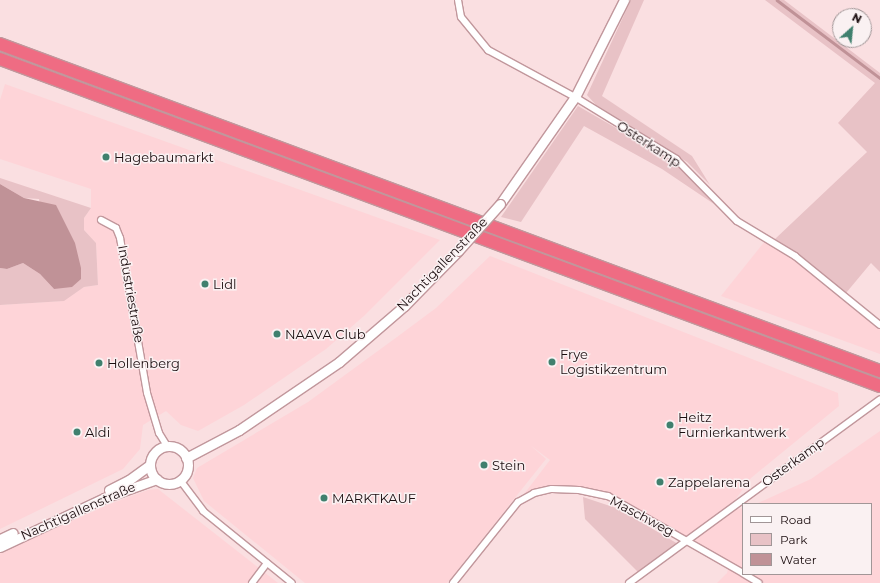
<!DOCTYPE html>
<html>
<head>
<meta charset="utf-8">
<style>
  body { margin:0 }
  #map { position:relative; width:880px; height:583px; overflow:hidden; background:#fadfe1; font-family:Montserrat,sans-serif }
  div>[style] { position:absolute }
  .built>* { inset:0; background:#fed4d8 }
  .green>* { inset:0; background:#e8c2c6 }
  .water>* { inset:0; background:#c09297 }
  .stream>* { height:2.5px; margin:-1.25px; padding:0 1.25px; transform-origin:1.25px; border-radius:1.25px; background:#c09297 }
  .roads { filter:drop-shadow(1px 0 #c1979c) drop-shadow(-1px 0 #c1979c) drop-shadow(0 1px #c1979c) drop-shadow(0 -1px #c1979c) }
  .street>* { height:6px; margin:-3px; padding:0 3px; transform-origin:3px; border-radius:3px; background:#fff }
  .secondary>* { height:9px; margin:-4.5px; padding:0 4.5px; transform-origin:4.5px; border-radius:4.5px; background:#fff }
  .secondary>.ring { margin:-4.5px; padding:0; box-sizing:content-box; background:none; border:9px solid #fff; border-radius:50% }
  .highway>* { height:12px; margin:-6px; padding:0 6px; transform-origin:6px; border-radius:6px; background:#ef6c83 }
  .bridges { filter:drop-shadow(1px 0 #c1979c) drop-shadow(-1px 0 #c1979c) drop-shadow(0 1px #c1979c) drop-shadow(0 -1px #c1979c) }
  .secondary-bridge>* { height:9px; margin:-4.5px; padding:0 4.5px; transform-origin:4.5px; border-radius:4.5px; background:#fff }
  .dots>* { width:11px; height:11px; translate:-50% -50%; box-sizing:border-box; border:2px solid #faf1f2; border-radius:50% }
  span { translate:-50% -50%; white-space:nowrap; text-align:center; line-height:1.15; -webkit-text-stroke:3px #faf1f2; paint-order:stroke }
  .street-label { font-size:13px; color:#1b0d0f }
  .poi-label { font-size:13px; color:#1b0d0f }
  .left { translate:0 -50%; text-align:left }
  .legend { position:absolute; left:742px; top:503px; width:130px; height:72px; box-sizing:border-box; background:#faf1f2; border:1px solid #a19697; margin:0; padding:5px 7px; list-style:none; font-size:12px; color:#1b0d0f }
  .legend li { display:flex; align-items:center; gap:8px; height:20px }
  .legend b { width:20px; border:1px solid #a19697 }
  .north { position:absolute; left:832px; top:8px; width:40px; height:40px; box-sizing:border-box; background:#faf1f2; border:1px solid #a19697; border-radius:50%; rotate:27deg; font-size:11px; font-weight:700; line-height:16px; text-align:center; color:#1b0d0f }
  .north::after { content:''; display:block; margin:auto; width:14px; height:18px; background:#40806e; clip-path:polygon(50% 0,100% 100%,50% 72%,0 100%) }
</style>
</head>
<body>
<div id="map">
  <div class="built">
    <div style="clip-path:polygon(5px 84px,440px 240px,365px 315px,326px 349px,244px 405px,198px 431px,181px 425px,166px 411px,143px 425px,140px 449px,123px 469px,0 529px,0 305px,63px 301px,84px 287px,98px 285px,96px 243px,84px 230px,84px 218px,91px 208px,91px 189px,0 159px,0 100px)"></div>
    <div style="clip-path:polygon(765px 241px,794px 260px,880px 329px,880px 354px,721px 296px)"></div>
    <div style="clip-path:polygon(490px 256px,838px 393px,839px 406px,751px 478px,727px 511px,743px 508px,743px 574px,871px 574px,871px 504px,756px 504px,811px 479px,880px 431px,880px 583px,717px 583px,727px 573px,729px 565px,608px 496px,552px 489px,518px 502px,550px 460px,530px 445px,546px 459px,447px 583px,305px 583px,204px 501px,193px 478px,197px 468px,308px 402px,397px 337px,436px 308px)"></div>
    <div style="clip-path:polygon(158px 489px,278px 583px,0 583px,0 553px,110px 504px,148px 490px)"></div>
  </div>
  <div class="green">
    <div style="clip-path:polygon(631px 0,644px 0,602px 96px,692px 156px,710px 185px,687px 162px,596px 105px,587px 95px)"></div>
    <div style="clip-path:polygon(765px 0,784px 0,880px 73px,880px 272px,871px 263px,846px 293px,775px 239px,867px 152px,838px 123px,875px 83px)"></div>
    <div style="clip-path:polygon(578px 106px,675px 162px,714px 204px,662px 169px,584px 126px,521px 222px,501px 217px)"></div>
    <div style="clip-path:polygon(0 178px,91px 208px,84px 218px,84px 230px,96px 243px,98px 285px,84px 287px,64px 301px,0 305px,0 268px,7px 269px,23px 263px,40px 274px,54px 289px,39px 199px,24px 198px,0 184px)"></div>
    <div style="clip-path:polygon(583px 497px,619px 509px,678px 544px,638px 572px,585px 519px)"></div>
  </div>
  <div class="water">
    <div style="clip-path:polygon(0 184px,24px 198px,56px 205px,75px 243px,81px 268px,81px 279px,72px 287px,54px 289px,40px 274px,23px 263px,7px 269px,0 268px)"></div>
  </div>
  <div class="stream">
    <div style="left:777px;top:0;width:129px;rotate:37.1deg"></div>
  </div>
  <div class="roads">
    <div class="street">
      <div style="left:458px;top:0;width:17px;rotate:80deg"></div>
      <div style="left:461px;top:17px;width:43px;rotate:50.7deg"></div>
      <div style="left:488px;top:50px;width:99px;rotate:28.4deg"></div>
      <div style="left:575px;top:97px;width:119px;rotate:31.5deg"></div>
      <div style="left:676px;top:159px;width:87px;rotate:45.5deg"></div>
      <div style="left:737px;top:221px;width:68px;rotate:31.1deg"></div>
      <div style="left:795px;top:256px;width:109px;rotate:39.1deg"></div>
      <div style="left:101px;top:220px;width:17px;rotate:28deg"></div>
      <div style="left:116px;top:228px;width:11px;rotate:68deg"></div>
      <div style="left:120px;top:238px;width:157px;rotate:80.1deg"></div>
      <div style="left:147px;top:393px;width:42px;rotate:73.3deg"></div>
      <div style="left:159px;top:433px;width:15px;rotate:58deg"></div>
      <div style="left:180px;top:480px;width:39px;rotate:53deg"></div>
      <div style="left:203px;top:511px;width:114px;rotate:39deg"></div>
      <div style="left:744px;top:574px;width:17px;rotate:31deg"></div>
      <div style="left:252px;top:583px;width:25px;rotate:-53deg"></div>
      <div style="left:453px;top:583px;width:104px;rotate:-51.3deg"></div>
      <div style="left:518px;top:502px;width:18px;rotate:-29deg"></div>
      <div style="left:534px;top:493px;width:18px;rotate:-13deg"></div>
      <div style="left:552px;top:489px;width:27px;rotate:2deg"></div>
      <div style="left:579px;top:490px;width:30px;rotate:12deg"></div>
      <div style="left:608px;top:496px;width:155px;rotate:29.7deg"></div>
      <div style="left:629px;top:583px;width:311px;rotate:-36.2deg"></div>
    </div>
    <div class="secondary">
      <div style="left:500px;top:204px;width:131px;rotate:-55deg"></div>
      <div style="left:575px;top:97px;width:109px;rotate:-63.2deg"></div>
      <div class="ring" style="left:150px;top:446px;width:29px;height:29px"></div>
      <div style="left:186px;top:458px;width:60px;rotate:-27.8deg"></div>
      <div style="left:239px;top:430px;width:121px;rotate:-34.2deg"></div>
      <div style="left:339px;top:362px;width:86px;rotate:-40.7deg"></div>
      <div style="left:404px;top:306px;width:77px;rotate:-45.5deg"></div>
      <div style="left:109px;top:490px;width:22px;rotate:-27deg"></div>
      <div style="left:129px;top:480px;width:26px;rotate:-36deg"></div>
      <div style="left:0;top:539px;width:14px;rotate:-25deg"></div>
      <div style="left:0;top:547px;width:115px;rotate:-25.2deg"></div>
      <div style="left:104px;top:498px;width:56px;rotate:-19.7deg"></div>
    </div>
    <div class="highway">
      <div style="left:0;top:44px;width:939px;rotate:20.38deg"></div>
      <div style="left:0;top:59px;width:939px;rotate:20.38deg"></div>
    </div>
  </div>
  <div class="bridges">
    <div class="secondary-bridge">
      <div style="left:458px;top:251px;width:63px;rotate:-48.2deg"></div>
    </div>
  </div>
  <div class="dots">
    <div style="left:106px;top:157px;background:#40806e"></div>
    <div style="left:205px;top:284px;background:#40806e"></div>
    <div style="left:277px;top:334px;background:#40806e"></div>
    <div style="left:552px;top:362px;background:#40806e"></div>
    <div style="left:99px;top:363px;background:#40806e"></div>
    <div style="left:670px;top:425px;background:#40806e"></div>
    <div style="left:77px;top:432px;background:#40806e"></div>
    <div style="left:484px;top:465px;background:#40806e"></div>
    <div style="left:660px;top:482px;background:#40806e"></div>
    <div style="left:324px;top:498px;background:#40806e"></div>
  </div>
  <div class="street-label">
    <span style="left:649px;top:144px;rotate:33deg">Osterkamp</span>
    <span style="left:442px;top:264px;rotate:-46deg">Nachtigallenstraße</span>
    <span style="left:131px;top:294px;rotate:80deg">Industriestraße</span>
    <span style="left:793px;top:462px;rotate:-36deg">Osterkamp</span>
    <span style="left:78px;top:511px;rotate:-24deg">Nachtigallenstraße</span>
    <span style="left:642px;top:516px;rotate:28deg">Maschweg</span>
  </div>
  <div class="poi-label">
    <span class="left" style="left:114px;top:157px">Hagebaumarkt</span>
    <span class="left" style="left:213px;top:284px">Lidl</span>
    <span class="left" style="left:285px;top:334px">NAAVA Club</span>
    <span class="left" style="left:560px;top:362px">Frye<br>Logistikzentrum</span>
    <span class="left" style="left:107px;top:363px">Hollenberg</span>
    <span class="left" style="left:678px;top:425px">Heitz<br>Furnierkantwerk</span>
    <span class="left" style="left:85px;top:432px">Aldi</span>
    <span class="left" style="left:492px;top:465px">Stein</span>
    <span class="left" style="left:668px;top:482px">Zappelarena</span>
    <span class="left" style="left:332px;top:498px">MARKTKAUF</span>
  </div>
  <ul class="legend">
  <li><b style="height:5px;background:#fff"></b>Road</li>
  <li><b style="height:11px;background:#e8c2c6"></b>Park</li>
  <li><b style="height:11px;background:#c09297"></b>Water</li>
  </ul>
  <div class="north">N</div>
</div>
</body>
</html>
